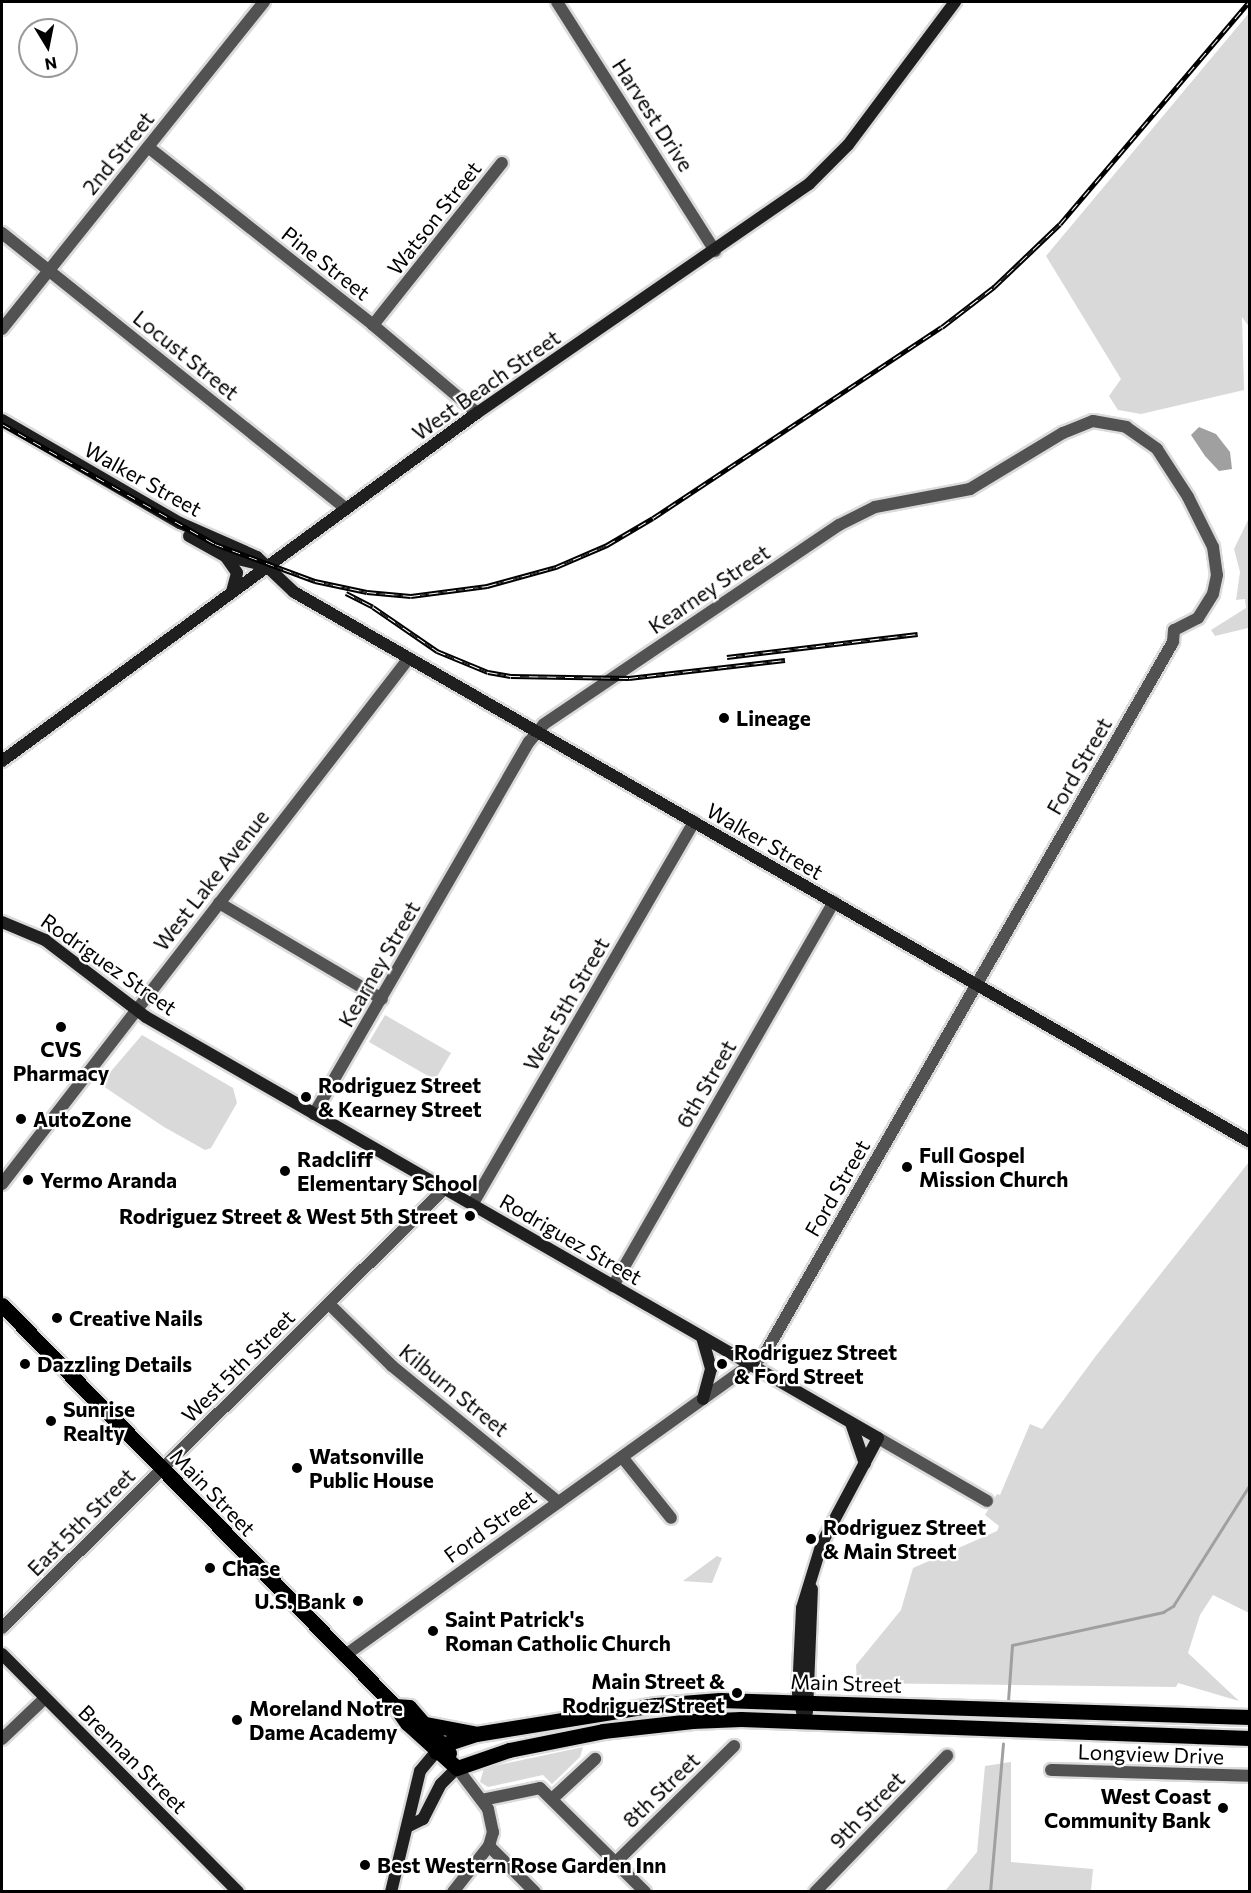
<!DOCTYPE html>
<html>
<head>
<meta charset="utf-8">
<style>
  body { margin:0 }
  #map { position:relative; width:1251px; height:1893px; overflow:hidden; background:#fff; font-family:Commissioner,sans-serif }
  div>[style] { position:absolute }
  .green>* { inset:0; background:#d9d9d9 }
  .water>* { inset:0; background:#a0a0a0 }
  .stream>* { height:3px; margin:-1.5px; padding:0 1.5px; transform-origin:1.5px; border-radius:1.5px; background:#a0a0a0 }
  .roads { filter:drop-shadow(2px 0 #dbdbdb) drop-shadow(-2px 0 #dbdbdb) drop-shadow(0 2px #dbdbdb) drop-shadow(0 -2px #dbdbdb) }
  .street>* { height:12px; margin:-6px; padding:0 6px; transform-origin:6px; border-radius:6px; background:#525252 }
  .secondary>* { height:12px; margin:-6px; padding:0 6px; transform-origin:6px; border-radius:6px; background:#1f1f1f }
  .primary>* { height:15px; margin:-7.5px; padding:0 7.5px; transform-origin:7.5px; border-radius:7.5px; background:#000 }
  .rail>* { height:5px; margin-top:-2.5px; transform-origin:0; background:repeating-linear-gradient(90deg,#fff 0 9px,#000 0 18px); box-sizing:border-box; border-block:2px solid #000 }
  .dots>* { width:16px; height:16px; translate:-50% -50%; box-sizing:border-box; border:3px solid #fff; border-radius:50% }
  span { translate:-50% -50%; white-space:nowrap; text-align:center; line-height:1.15; -webkit-text-stroke:4.5px #fff; paint-order:stroke }
  .street-label { font-size:21px; color:#000 }
  .poi-label { font-size:21px; color:#000; font-weight:700 }
  .left { translate:0 -50%; text-align:left }
  .right { translate:-100% -50%; text-align:right }
  .frame { position:absolute; inset:0; border:3px solid #000; pointer-events:none }
  .north { position:absolute; left:18px; top:18px; width:60px; height:60px; box-sizing:border-box; background:#fff; border:2px solid #999; border-radius:50%; rotate:170deg; font-size:16px; font-weight:700; line-height:24px; text-align:center; color:#000 }
  .north::after { content:''; display:block; margin:auto; width:21px; height:27px; background:#000; clip-path:polygon(50% 0,100% 100%,50% 72%,0 100%) }
</style>
</head>
<body>
<div id="map">
  <div class="green">
    <div style="clip-path:polygon(1249px 13px,1250px 328px,1242px 317px,1244px 390px,1141px 414px,1118px 410px,1109px 396px,1121px 379px,1046px 256px)"></div>
    <div style="clip-path:polygon(1249px 518px,1249px 638px,1248px 628px,1215px 636px,1211px 630px,1246px 608px,1245px 599px,1236px 600px,1240px 572px,1234px 549px)"></div>
    <div style="clip-path:polygon(385px 1015px,451px 1053px,435px 1080px,369px 1042px)"></div>
    <div style="clip-path:polygon(142px 1035px,233px 1088px,237px 1103px,211px 1148px,205px 1150px,164px 1127px,100px 1084px)"></div>
    <div style="clip-path:polygon(1249px 1162px,1249px 1613px,1213px 1595px,1200px 1615px,1188px 1653px,1239px 1701px,1178px 1683px,1176px 1687px,857px 1683px,856px 1665px,901px 1610px,913px 1568px,997px 1531px,999px 1526px,985px 1515px,997px 1494px,1000px 1495px,1030px 1424px,1042px 1429px,1095px 1357px)"></div>
    <div style="clip-path:polygon(717px 1556px,722px 1558px,712px 1583px,683px 1581px)"></div>
    <div style="clip-path:polygon(583px 1747px,580px 1757px,552px 1784px,543px 1775px,488px 1787px,480px 1782px,484px 1768px)"></div>
    <div style="clip-path:polygon(1011px 1762px,1011px 1862px,1093px 1869px,1091px 1891px,945px 1891px,977px 1852px,985px 1766px)"></div>
  </div>
  <div class="water">
    <div style="clip-path:polygon(1199px 427px,1216px 434px,1230px 452px,1232px 469px,1219px 471px,1205px 456px,1191px 435px)"></div>
  </div>
  <div class="stream">
    <div style="left:1008px;top:1701px;width:56px;rotate:-85.9deg"></div>
    <div style="left:1012px;top:1645px;width:155px;rotate:-12.3deg"></div>
    <div style="left:1163px;top:1612px;width:12px;rotate:-31deg"></div>
    <div style="left:1173px;top:1606px;width:144px;rotate:-57.7deg"></div>
    <div style="left:990px;top:1892px;width:149px;rotate:-85deg"></div>
  </div>
  <div class="roads">
    <div class="street">
      <div style="left:557px;top:2px;width:295px;rotate:57.6deg"></div>
      <div style="left:148px;top:147px;width:287px;rotate:38.3deg"></div>
      <div style="left:373px;top:325px;width:136px;rotate:40.2deg"></div>
      <div style="left:2px;top:233px;width:440px;rotate:38.7deg"></div>
      <div style="left:373px;top:325px;width:207px;rotate:-51.5deg"></div>
      <div style="left:2px;top:329px;width:419px;rotate:-51.3deg"></div>
      <div style="left:219px;top:903px;width:189px;rotate:30.5deg"></div>
      <div style="left:314px;top:1114px;width:430px;rotate:-60deg"></div>
      <div style="left:529px;top:742px;width:23px;rotate:-50deg"></div>
      <div style="left:544px;top:724px;width:356px;rotate:-34deg"></div>
      <div style="left:839px;top:525px;width:40px;rotate:-26.6deg"></div>
      <div style="left:875px;top:507px;width:97px;rotate:-10.7deg"></div>
      <div style="left:970px;top:489px;width:109px;rotate:-31.1deg"></div>
      <div style="left:1063px;top:433px;width:32px;rotate:-22deg"></div>
      <div style="left:1093px;top:421px;width:34px;rotate:10deg"></div>
      <div style="left:1126px;top:427px;width:38px;rotate:35deg"></div>
      <div style="left:1157px;top:449px;width:57px;rotate:57.1deg"></div>
      <div style="left:1188px;top:497px;width:56px;rotate:63.4deg"></div>
      <div style="left:1213px;top:547px;width:28px;rotate:82deg"></div>
      <div style="left:1217px;top:575px;width:19px;rotate:102deg"></div>
      <div style="left:1213px;top:594px;width:28px;rotate:122deg"></div>
      <div style="left:1198px;top:618px;width:27px;rotate:153deg"></div>
      <div style="left:1174px;top:630px;width:12px;rotate:95deg"></div>
      <div style="left:1173px;top:642px;width:822px;rotate:119.84deg"></div>
      <div style="left:764px;top:1355px;width:517px;rotate:144.37deg"></div>
      <div style="left:2px;top:1184px;width:665px;rotate:-52.27deg"></div>
      <div style="left:472px;top:1205px;width:443px;rotate:-59.9deg"></div>
      <div style="left:613px;top:1286px;width:443px;rotate:-60.1deg"></div>
      <div style="left:329px;top:1304px;width:88px;rotate:44.5deg"></div>
      <div style="left:392px;top:1366px;width:215px;rotate:39.3deg"></div>
      <div style="left:878px;top:1438px;width:126px;rotate:30deg"></div>
      <div style="left:622px;top:1457px;width:78px;rotate:51.2deg"></div>
      <div style="left:2px;top:1628px;width:622px;rotate:-44.8deg"></div>
      <div style="left:2px;top:1739px;width:59px;rotate:-43.6deg"></div>
      <div style="left:457px;top:1768px;width:51px;rotate:52.9deg"></div>
      <div style="left:488px;top:1809px;width:24px;rotate:78deg"></div>
      <div style="left:493px;top:1832px;width:15px;rotate:106deg"></div>
      <div style="left:489px;top:1846px;width:65px;rotate:45deg"></div>
      <div style="left:1051px;top:1770px;width:199px;rotate:1.7deg"></div>
      <div style="left:552px;top:1799px;width:59px;rotate:-42.9deg"></div>
      <div style="left:482px;top:1800px;width:59px;rotate:-11.7deg"></div>
      <div style="left:540px;top:1788px;width:148px;rotate:44.7deg"></div>
      <div style="left:615px;top:1863px;width:167px;rotate:-44.5deg"></div>
      <div style="left:453px;top:1892px;width:58px;rotate:-52deg"></div>
      <div style="left:815px;top:1892px;width:190px;rotate:-45.9deg"></div>
    </div>
    <div class="secondary">
      <div style="left:2px;top:420px;width:206px;rotate:30.1deg"></div>
      <div style="left:180px;top:523px;width:84px;rotate:23.8deg"></div>
      <div style="left:257px;top:557px;width:51px;rotate:43.4deg"></div>
      <div style="left:294px;top:592px;width:1103px;rotate:29.91deg"></div>
      <div style="left:189px;top:536px;width:41px;rotate:29.1deg"></div>
      <div style="left:225px;top:556px;width:43px;rotate:13.4deg"></div>
      <div style="left:226px;top:557px;width:19px;rotate:55deg"></div>
      <div style="left:237px;top:573px;width:20px;rotate:105deg"></div>
      <div style="left:2px;top:761px;width:589px;rotate:-36.23deg"></div>
      <div style="left:477px;top:413px;width:403px;rotate:-34.6deg"></div>
      <div style="left:809px;top:184px;width:55px;rotate:-45deg"></div>
      <div style="left:848px;top:145px;width:179px;rotate:-53.2deg"></div>
      <div style="left:2px;top:922px;width:47px;rotate:22.7deg"></div>
      <div style="left:45px;top:940px;width:127px;rotate:37.3deg"></div>
      <div style="left:146px;top:1017px;width:844px;rotate:29.9deg"></div>
      <div style="left:878px;top:1438px;width:119px;rotate:118.1deg"></div>
      <div style="left:822px;top:1543px;width:68px;rotate:107.1deg"></div>
      <div style="left:802px;top:1608px;width:85px;rotate:92.7deg"></div>
      <div style="left:798px;top:1693px;width:30px;rotate:78deg"></div>
      <div style="left:702px;top:1337px;width:33px;rotate:74deg"></div>
      <div style="left:711px;top:1369px;width:31px;rotate:105deg"></div>
      <div style="left:851px;top:1423px;width:43px;rotate:71.1deg"></div>
      <div style="left:2px;top:1654px;width:335px;rotate:45.2deg"></div>
      <div style="left:807px;top:1712px;width:123px;rotate:-87.7deg"></div>
      <div style="left:407px;top:1827px;width:18px;rotate:-27deg"></div>
      <div style="left:423px;top:1819px;width:39px;rotate:-63deg"></div>
      <div style="left:441px;top:1784px;width:23px;rotate:-45deg"></div>
      <div style="left:391px;top:1892px;width:124px;rotate:-76.5deg"></div>
      <div style="left:420px;top:1771px;width:25px;rotate:-50deg"></div>
    </div>
    <div class="primary">
      <div style="left:2px;top:1305px;width:561px;rotate:45.58deg"></div>
      <div style="left:395px;top:1706px;width:21px;rotate:55deg"></div>
      <div style="left:407px;top:1723px;width:67px;rotate:42deg"></div>
      <div style="left:395px;top:1706px;width:14px;rotate:4deg"></div>
      <div style="left:409px;top:1707px;width:61px;rotate:49deg"></div>
      <div style="left:426px;top:1724px;width:48px;rotate:10.8deg"></div>
      <div style="left:436px;top:1752px;width:12px;rotate:-42deg"></div>
      <div style="left:445px;top:1744px;width:33px;rotate:-18deg"></div>
      <div style="left:476px;top:1734px;width:182px;rotate:-9.2deg"></div>
      <div style="left:656px;top:1705px;width:64px;rotate:-4.5deg"></div>
      <div style="left:720px;top:1700px;width:530px;rotate:1.84deg"></div>
      <div style="left:457px;top:1768px;width:55px;rotate:-19.1deg"></div>
      <div style="left:509px;top:1750px;width:96px;rotate:-11.4deg"></div>
      <div style="left:603px;top:1731px;width:90px;rotate:-6.4deg"></div>
      <div style="left:692px;top:1721px;width:49px;rotate:-2.3deg"></div>
      <div style="left:741px;top:1719px;width:509px;rotate:2.14deg"></div>
    </div>
  </div>
  <div class="rail">
    <div style="left:2px;top:424px;width:244px;rotate:29.4deg"></div>
    <div style="left:215px;top:544px;width:107px;rotate:20.3deg"></div>
    <div style="left:315px;top:581px;width:53px;rotate:11.9deg"></div>
    <div style="left:367px;top:592px;width:44px;rotate:5.2deg"></div>
    <div style="left:411px;top:596px;width:77px;rotate:-7.5deg"></div>
    <div style="left:487px;top:586px;width:72px;rotate:-15.4deg"></div>
    <div style="left:556px;top:567px;width:56px;rotate:-23.3deg"></div>
    <div style="left:607px;top:545px;width:53px;rotate:-30.4deg"></div>
    <div style="left:653px;top:518px;width:346px;rotate:-33.5deg"></div>
    <div style="left:942px;top:327px;width:66px;rotate:-37.6deg"></div>
    <div style="left:994px;top:287px;width:91px;rotate:-43.7deg"></div>
    <div style="left:1060px;top:224px;width:292px;rotate:-49.6deg"></div>
    <div style="left:346px;top:593px;width:30px;rotate:27deg"></div>
    <div style="left:373px;top:607px;width:78px;rotate:34.5deg"></div>
    <div style="left:437px;top:651px;width:55px;rotate:22.4deg"></div>
    <div style="left:488px;top:672px;width:23px;rotate:10deg"></div>
    <div style="left:511px;top:676px;width:118px;rotate:1deg"></div>
    <div style="left:629px;top:678px;width:157px;rotate:-6.6deg"></div>
    <div style="left:727px;top:657px;width:192px;rotate:-6.9deg"></div>
  </div>
  <div class="dots">
    <div style="left:724px;top:718px;background:#000"></div>
    <div style="left:61px;top:1027px;background:#000"></div>
    <div style="left:306px;top:1097px;background:#000"></div>
    <div style="left:21px;top:1119px;background:#000"></div>
    <div style="left:907px;top:1167px;background:#000"></div>
    <div style="left:285px;top:1171px;background:#000"></div>
    <div style="left:28px;top:1180px;background:#000"></div>
    <div style="left:470px;top:1216px;background:#000"></div>
    <div style="left:57px;top:1318px;background:#000"></div>
    <div style="left:25px;top:1364px;background:#000"></div>
    <div style="left:722px;top:1364px;background:#000"></div>
    <div style="left:51px;top:1421px;background:#000"></div>
    <div style="left:297px;top:1468px;background:#000"></div>
    <div style="left:811px;top:1539px;background:#000"></div>
    <div style="left:210px;top:1568px;background:#000"></div>
    <div style="left:358px;top:1601px;background:#000"></div>
    <div style="left:433px;top:1631px;background:#000"></div>
    <div style="left:737px;top:1693px;background:#000"></div>
    <div style="left:237px;top:1720px;background:#000"></div>
    <div style="left:1223px;top:1808px;background:#000"></div>
    <div style="left:365px;top:1865px;background:#000"></div>
  </div>
  <div class="street-label">
    <span style="left:653px;top:115px;rotate:57deg">Harvest Drive</span>
    <span style="left:118px;top:153px;rotate:-51deg">2nd Street</span>
    <span style="left:434px;top:218px;rotate:-52deg">Watson Street</span>
    <span style="left:326px;top:263px;rotate:38deg">Pine Street</span>
    <span style="left:186px;top:355px;rotate:39deg">Locust Street</span>
    <span style="left:486px;top:385px;rotate:-35deg">West Beach Street</span>
    <span style="left:143px;top:479px;rotate:29deg">Walker Street</span>
    <span style="left:709px;top:589px;rotate:-34deg">Kearney Street</span>
    <span style="left:1079px;top:766px;rotate:-60deg">Ford Street</span>
    <span style="left:765px;top:841px;rotate:30deg">Walker Street</span>
    <span style="left:211px;top:880px;rotate:-52deg">West Lake Avenue</span>
    <span style="left:109px;top:964px;rotate:35deg">Rodriguez Street</span>
    <span style="left:379px;top:964px;rotate:-60deg">Kearney Street</span>
    <span style="left:566px;top:1004px;rotate:-60deg">West 5th Street</span>
    <span style="left:706px;top:1084px;rotate:-60deg">6th Street</span>
    <span style="left:837px;top:1188px;rotate:-60deg">Ford Street</span>
    <span style="left:571px;top:1239px;rotate:30deg">Rodriguez Street</span>
    <span style="left:238px;top:1366px;rotate:-45deg">West 5th Street</span>
    <span style="left:454px;top:1390px;rotate:39deg">Kilburn Street</span>
    <span style="left:213px;top:1492px;rotate:46deg">Main Street</span>
    <span style="left:81px;top:1522px;rotate:-45deg">East 5th Street</span>
    <span style="left:490px;top:1526px;rotate:-36deg">Ford Street</span>
    <span style="left:846px;top:1683px;rotate:2deg">Main Street</span>
    <span style="left:1151px;top:1754px;rotate:2deg">Longview Drive</span>
    <span style="left:133px;top:1759px;rotate:45deg">Brennan Street</span>
    <span style="left:661px;top:1790px;rotate:-44deg">8th Street</span>
    <span style="left:867px;top:1810px;rotate:-46deg">9th Street</span>
  </div>
  <div class="poi-label">
    <span class="left" style="left:736px;top:718px">Lineage</span>
    <span style="left:61px;top:1061px">CVS<br>Pharmacy</span>
    <span class="left" style="left:318px;top:1097px">Rodriguez Street<br>&amp; Kearney Street</span>
    <span class="left" style="left:33px;top:1119px">AutoZone</span>
    <span class="left" style="left:919px;top:1167px">Full Gospel<br>Mission Church</span>
    <span class="left" style="left:297px;top:1171px">Radcliff<br>Elementary School</span>
    <span class="left" style="left:40px;top:1180px">Yermo Aranda</span>
    <span class="right" style="left:458px;top:1216px">Rodriguez Street &amp; West 5th Street</span>
    <span class="left" style="left:69px;top:1318px">Creative Nails</span>
    <span class="left" style="left:734px;top:1364px">Rodriguez Street<br>&amp; Ford Street</span>
    <span class="left" style="left:37px;top:1364px">Dazzling Details</span>
    <span class="left" style="left:63px;top:1421px">Sunrise<br>Realty</span>
    <span class="left" style="left:309px;top:1468px">Watsonville<br>Public House</span>
    <span class="left" style="left:823px;top:1539px">Rodriguez Street<br>&amp; Main Street</span>
    <span class="left" style="left:222px;top:1568px">Chase</span>
    <span class="right" style="left:346px;top:1601px">U.S. Bank</span>
    <span class="left" style="left:445px;top:1631px">Saint Patrick's<br>Roman Catholic Church</span>
    <span class="right" style="left:725px;top:1693px">Main Street &amp;<br>Rodriguez Street</span>
    <span class="left" style="left:249px;top:1720px">Moreland Notre<br>Dame Academy</span>
    <span class="right" style="left:1211px;top:1808px">West Coast<br>Community Bank</span>
    <span class="left" style="left:377px;top:1865px">Best Western Rose Garden Inn</span>
  </div>
  <div class="frame"></div>
  <div class="north">N</div>
</div>
</body>
</html>
